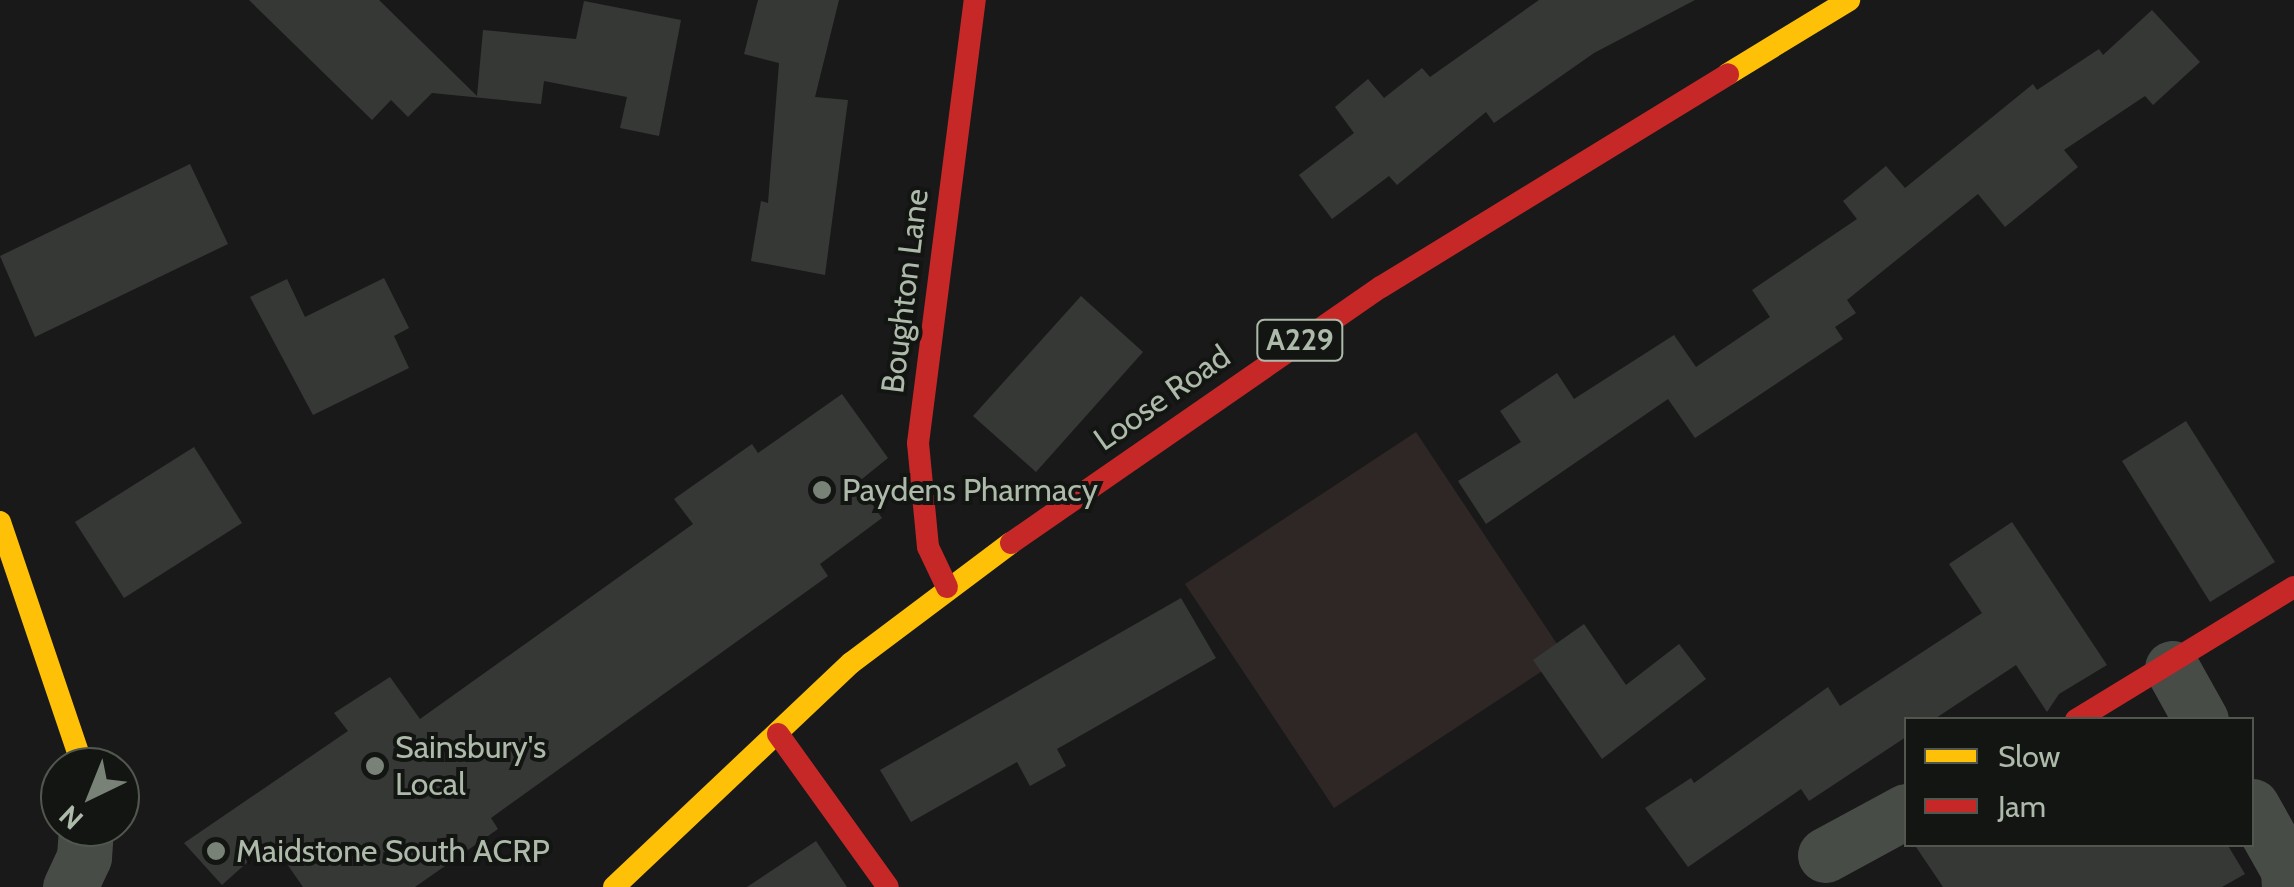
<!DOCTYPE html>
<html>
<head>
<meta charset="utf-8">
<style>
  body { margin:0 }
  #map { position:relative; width:2294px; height:887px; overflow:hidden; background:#191919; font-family:Cabin,sans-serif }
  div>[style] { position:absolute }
  .green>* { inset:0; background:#2f2725 }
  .building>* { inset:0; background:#363836 }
  .street>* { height:55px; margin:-27.5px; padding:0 27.5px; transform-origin:27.5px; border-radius:27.5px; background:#484c46 }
  .slow>* { height:22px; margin:-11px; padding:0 11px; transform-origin:11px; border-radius:11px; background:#ffc107 }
  .jam>* { height:22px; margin:-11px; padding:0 11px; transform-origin:11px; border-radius:11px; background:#c62828 }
  .dots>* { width:28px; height:28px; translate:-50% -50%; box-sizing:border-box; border:5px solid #131513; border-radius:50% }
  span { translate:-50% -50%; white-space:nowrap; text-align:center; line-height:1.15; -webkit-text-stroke:8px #131513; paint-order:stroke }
  .shield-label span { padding:2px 8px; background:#131513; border:2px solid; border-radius:8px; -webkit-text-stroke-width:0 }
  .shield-label { font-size:30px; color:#adbaa9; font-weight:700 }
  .street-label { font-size:32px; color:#adbaa9 }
  .poi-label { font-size:32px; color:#adbaa9 }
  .left { translate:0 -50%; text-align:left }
  .legend { position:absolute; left:1904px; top:717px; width:350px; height:130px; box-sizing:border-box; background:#131513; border:2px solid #51574f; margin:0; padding:12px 18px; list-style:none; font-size:30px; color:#adbaa9 }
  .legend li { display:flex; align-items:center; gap:20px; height:50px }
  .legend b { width:50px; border:2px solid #51574f }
  .north { position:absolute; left:40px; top:747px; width:100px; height:100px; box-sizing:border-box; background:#131513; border:2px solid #51574f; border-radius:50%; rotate:223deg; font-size:28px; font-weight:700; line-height:40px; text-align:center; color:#adbaa9 }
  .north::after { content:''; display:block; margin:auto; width:35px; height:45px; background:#798277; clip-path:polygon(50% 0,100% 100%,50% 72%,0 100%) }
</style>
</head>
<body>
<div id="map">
  <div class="green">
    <div style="clip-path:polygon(1416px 432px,1565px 656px,1334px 808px,1185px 584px)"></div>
  </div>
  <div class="building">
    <div style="clip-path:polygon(249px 0,379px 0,477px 96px,483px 30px,576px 39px,584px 1px,681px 20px,659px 136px,620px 128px,627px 97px,544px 81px,541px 104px,432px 93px,408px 117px,391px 100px,372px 120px)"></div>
    <div style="clip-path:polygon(758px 0,839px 0,815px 97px,848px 100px,825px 275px,751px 261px,761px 201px,768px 203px,779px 63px,744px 54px)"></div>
    <div style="clip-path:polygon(1539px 0,1695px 0,1594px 53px,1494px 123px,1486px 112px,1397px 185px,1389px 176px,1332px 219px,1299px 175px,1354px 133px,1335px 107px,1368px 79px,1384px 98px,1422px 68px,1430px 77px)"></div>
    <div style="clip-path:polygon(2152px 10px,2200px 62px,2153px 105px,2145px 96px,2064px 150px,2078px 167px,2005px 227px,1978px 194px,1847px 300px,1856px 313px,1835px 327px,1843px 339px,1695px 438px,1668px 399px,1486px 524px,1458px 481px,1521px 442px,1500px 411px,1557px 373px,1574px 399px,1674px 335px,1696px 367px,1770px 317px,1752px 290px,1857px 219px,1843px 201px,1886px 166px,1905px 188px,2033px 84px,2037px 90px,2099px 49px,2103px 55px)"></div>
    <div style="clip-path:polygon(190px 164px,228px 244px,35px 337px,0 256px)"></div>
    <div style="clip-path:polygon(384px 278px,409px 328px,394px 336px,409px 368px,313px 415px,250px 297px,287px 279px,305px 317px)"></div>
    <div style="clip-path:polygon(1081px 296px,1143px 352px,1036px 472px,973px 416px)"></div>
    <div style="clip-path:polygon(842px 394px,888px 458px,857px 483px,882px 518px,820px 564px,828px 576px,491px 818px,498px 829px,415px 887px,303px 887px,271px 841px,222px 885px,184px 843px,348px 731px,334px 713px,390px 677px,420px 719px,693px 524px,674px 499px,752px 444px,758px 453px)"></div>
    <div style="clip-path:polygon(2186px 421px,2275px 562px,2210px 602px,2122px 461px)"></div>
    <div style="clip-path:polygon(194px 447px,242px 523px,124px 598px,75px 522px)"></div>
    <div style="clip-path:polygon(2012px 522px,2107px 665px,2059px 694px,2047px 712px,2016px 665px,1933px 720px,1906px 720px,1906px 737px,1809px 801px,1801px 789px,1688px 867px,1645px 808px,1691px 778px,1694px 783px,1828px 687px,1840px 706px,1982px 613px,1949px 564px)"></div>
    <div style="clip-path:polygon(1181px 598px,1216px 658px,1057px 749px,1066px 766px,1030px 786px,1017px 762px,911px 822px,880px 770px)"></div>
    <div style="clip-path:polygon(1584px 624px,1626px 685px,1679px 644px,1706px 679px,1602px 759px,1533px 660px)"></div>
    <div style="clip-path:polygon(816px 841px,847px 887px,747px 887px)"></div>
    <div style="clip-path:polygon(1914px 844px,2227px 844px,2245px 874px,2222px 887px,1943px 887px)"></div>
  </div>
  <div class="street">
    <div style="left:2172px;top:668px;width:60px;rotate:60.9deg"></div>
    <div style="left:2252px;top:806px;width:73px;rotate:60.6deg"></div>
    <div style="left:2288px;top:870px;width:17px;rotate:87deg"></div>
    <div style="left:1825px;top:855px;width:92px;rotate:-28.5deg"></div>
    <div style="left:70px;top:887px;width:33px;rotate:-65deg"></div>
    <div style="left:84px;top:857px;width:30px;rotate:-86deg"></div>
  </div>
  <div class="slow">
    <div style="left:1728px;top:74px;width:142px;rotate:-31.4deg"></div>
    <div style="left:0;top:522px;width:259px;rotate:71.3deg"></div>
    <div style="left:614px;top:887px;width:326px;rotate:-43.4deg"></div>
    <div style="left:851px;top:663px;width:200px;rotate:-36.9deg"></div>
  </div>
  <div class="jam">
    <div style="left:1011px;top:543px;width:450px;rotate:-34.7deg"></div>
    <div style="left:1381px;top:287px;width:407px;rotate:-31.5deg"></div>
    <div style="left:947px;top:587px;width:44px;rotate:-115.4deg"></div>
    <div style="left:928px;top:547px;width:104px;rotate:-95.5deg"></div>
    <div style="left:918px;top:443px;width:447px;rotate:-82.7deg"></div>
    <div style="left:2076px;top:720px;width:255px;rotate:-31.4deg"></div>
    <div style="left:778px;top:734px;width:188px;rotate:54.3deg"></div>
  </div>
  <div class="dots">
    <div style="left:822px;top:490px;background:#798277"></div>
    <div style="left:375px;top:766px;background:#798277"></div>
    <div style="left:216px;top:851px;background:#798277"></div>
  </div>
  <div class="shield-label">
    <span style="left:1300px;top:340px">A229</span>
  </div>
  <div class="street-label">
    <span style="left:905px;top:291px;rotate:-83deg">Boughton Lane</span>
    <span style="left:1162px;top:398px;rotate:-35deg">Loose Road</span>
  </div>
  <div class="poi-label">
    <span class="left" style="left:842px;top:490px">Paydens Pharmacy</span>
    <span class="left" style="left:395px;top:766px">Sainsbury's<br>Local</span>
    <span class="left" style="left:236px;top:851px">Maidstone South ACRP</span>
  </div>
  <ul class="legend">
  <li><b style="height:12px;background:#ffc107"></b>Slow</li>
  <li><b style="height:12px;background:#c62828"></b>Jam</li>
  </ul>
  <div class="north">N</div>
</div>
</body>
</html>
